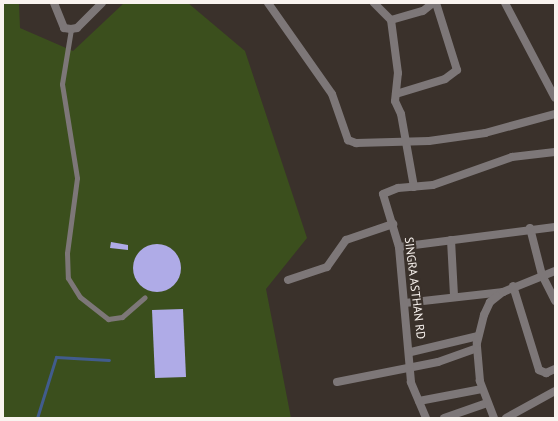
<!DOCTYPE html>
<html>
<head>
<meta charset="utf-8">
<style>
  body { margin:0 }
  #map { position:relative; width:558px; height:421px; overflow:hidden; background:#3a312b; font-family:"PT Sans",sans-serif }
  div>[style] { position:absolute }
  .green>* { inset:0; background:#3b4f1d }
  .stream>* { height:3px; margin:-1.5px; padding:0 1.5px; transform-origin:1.5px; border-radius:1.5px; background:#415c8d }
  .building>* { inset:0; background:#afabe7 }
  .round { border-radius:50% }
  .service>* { height:5px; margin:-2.5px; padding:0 2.5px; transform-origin:2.5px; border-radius:2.5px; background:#7d7778 }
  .minor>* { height:8px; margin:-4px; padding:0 4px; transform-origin:4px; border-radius:4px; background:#7d7778 }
  .tertiary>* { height:8px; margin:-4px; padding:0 4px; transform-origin:4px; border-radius:4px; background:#7d7778 }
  span { translate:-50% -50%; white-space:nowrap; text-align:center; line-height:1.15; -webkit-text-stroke:4px #3a312b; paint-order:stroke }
  .street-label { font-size:12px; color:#f9f3ef }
  .frame { position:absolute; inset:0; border:4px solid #f9f3ef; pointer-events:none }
</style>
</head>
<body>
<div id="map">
  <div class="green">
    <div style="clip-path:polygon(3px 3px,19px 3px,20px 28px,73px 51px,124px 3px,188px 3px,245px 51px,307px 238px,266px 289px,291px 418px,3px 418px)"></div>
  </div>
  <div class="stream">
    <div style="left:37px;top:418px;width:64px;rotate:-72.7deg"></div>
    <div style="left:56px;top:357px;width:53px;rotate:3.2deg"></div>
  </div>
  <div class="building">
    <div style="clip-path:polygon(111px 242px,128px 245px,128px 250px,110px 248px)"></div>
    <div class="round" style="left:133px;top:244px;width:48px;height:48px"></div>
    <div style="clip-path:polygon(183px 309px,186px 377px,155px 378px,152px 310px)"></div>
  </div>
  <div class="service">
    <div style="left:71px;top:29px;width:56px;rotate:99.3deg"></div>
    <div style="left:62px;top:84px;width:95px;rotate:80.9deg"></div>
    <div style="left:77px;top:178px;width:76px;rotate:97.6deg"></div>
    <div style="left:67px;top:253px;width:25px;rotate:88deg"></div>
    <div style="left:68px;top:278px;width:22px;rotate:58deg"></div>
    <div style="left:80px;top:297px;width:36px;rotate:38deg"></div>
    <div style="left:108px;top:319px;width:14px;rotate:-8deg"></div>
    <div style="left:122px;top:317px;width:30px;rotate:-41deg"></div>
  </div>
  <div class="minor">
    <div style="left:54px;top:3px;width:27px;rotate:68deg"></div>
    <div style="left:64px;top:28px;width:7px;rotate:8deg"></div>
    <div style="left:71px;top:29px;width:6px;rotate:-9deg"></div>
    <div style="left:77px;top:28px;width:35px;rotate:-45deg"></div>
    <div style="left:268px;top:3px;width:111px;rotate:54.9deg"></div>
    <div style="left:332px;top:94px;width:49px;rotate:70.8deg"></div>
    <div style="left:348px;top:140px;width:9px;rotate:21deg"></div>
    <div style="left:356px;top:143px;width:73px;rotate:-1.6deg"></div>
    <div style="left:429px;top:141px;width:57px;rotate:-8.1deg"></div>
    <div style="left:485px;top:133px;width:73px;rotate:-15.2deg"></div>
    <div style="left:374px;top:3px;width:24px;rotate:45deg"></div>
    <div style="left:396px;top:94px;width:51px;rotate:-17deg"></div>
    <div style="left:445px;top:79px;width:15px;rotate:-37deg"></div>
    <div style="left:457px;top:70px;width:70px;rotate:-107.4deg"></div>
    <div style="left:414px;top:187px;width:74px;rotate:-100.1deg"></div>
    <div style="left:401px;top:114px;width:14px;rotate:-115deg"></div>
    <div style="left:395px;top:101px;width:28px;rotate:-84deg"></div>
    <div style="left:398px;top:73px;width:53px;rotate:-97.5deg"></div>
    <div style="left:391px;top:20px;width:33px;rotate:-16deg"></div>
    <div style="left:423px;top:11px;width:13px;rotate:-39deg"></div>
    <div style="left:530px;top:228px;width:49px;rotate:75.7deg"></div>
    <div style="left:542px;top:275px;width:29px;rotate:63deg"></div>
    <div style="left:451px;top:240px;width:56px;rotate:86.9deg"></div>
    <div style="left:399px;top:247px;width:157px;rotate:-7.3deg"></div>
    <div style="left:288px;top:280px;width:41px;rotate:-18.4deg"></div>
    <div style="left:327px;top:267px;width:33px;rotate:-55deg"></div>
    <div style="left:346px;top:240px;width:50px;rotate:-18.8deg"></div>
    <div style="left:513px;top:286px;width:88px;rotate:72.8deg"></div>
    <div style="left:539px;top:370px;width:8px;rotate:23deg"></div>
    <div style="left:546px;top:373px;width:10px;rotate:-24deg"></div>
    <div style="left:405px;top:303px;width:99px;rotate:-6.4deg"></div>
    <div style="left:411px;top:352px;width:69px;rotate:-13.4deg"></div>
    <div style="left:337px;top:382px;width:103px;rotate:-11.2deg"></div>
    <div style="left:438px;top:362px;width:41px;rotate:-19.7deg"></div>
    <div style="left:419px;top:401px;width:64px;rotate:-10.8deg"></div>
    <div style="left:426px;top:418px;width:39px;rotate:-113deg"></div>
    <div style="left:411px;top:382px;width:136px;rotate:-95.1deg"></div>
    <div style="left:399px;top:247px;width:55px;rotate:-106.8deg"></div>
    <div style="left:383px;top:194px;width:16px;rotate:-22deg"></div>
    <div style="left:398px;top:188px;width:35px;rotate:-5deg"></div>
    <div style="left:433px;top:185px;width:84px;rotate:-19.5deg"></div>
    <div style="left:512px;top:157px;width:43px;rotate:-6.6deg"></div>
    <div style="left:444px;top:418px;width:46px;rotate:-19.2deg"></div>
    <div style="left:494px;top:418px;width:40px;rotate:-111deg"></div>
    <div style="left:480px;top:381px;width:38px;rotate:-95deg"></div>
    <div style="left:477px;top:343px;width:29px;rotate:-76deg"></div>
    <div style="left:484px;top:315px;width:14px;rotate:-65deg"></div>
    <div style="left:490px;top:302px;width:16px;rotate:-38deg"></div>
    <div style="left:503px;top:292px;width:56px;rotate:-22deg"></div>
    <div style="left:506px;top:418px;width:56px;rotate:-28.9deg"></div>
  </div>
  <div class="tertiary">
    <div style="left:505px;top:3px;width:107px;rotate:62.2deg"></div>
  </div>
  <div class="street-label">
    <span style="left:415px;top:288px;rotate:83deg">SINGRA ASTHAN RD</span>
  </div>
  <div class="frame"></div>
</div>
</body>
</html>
